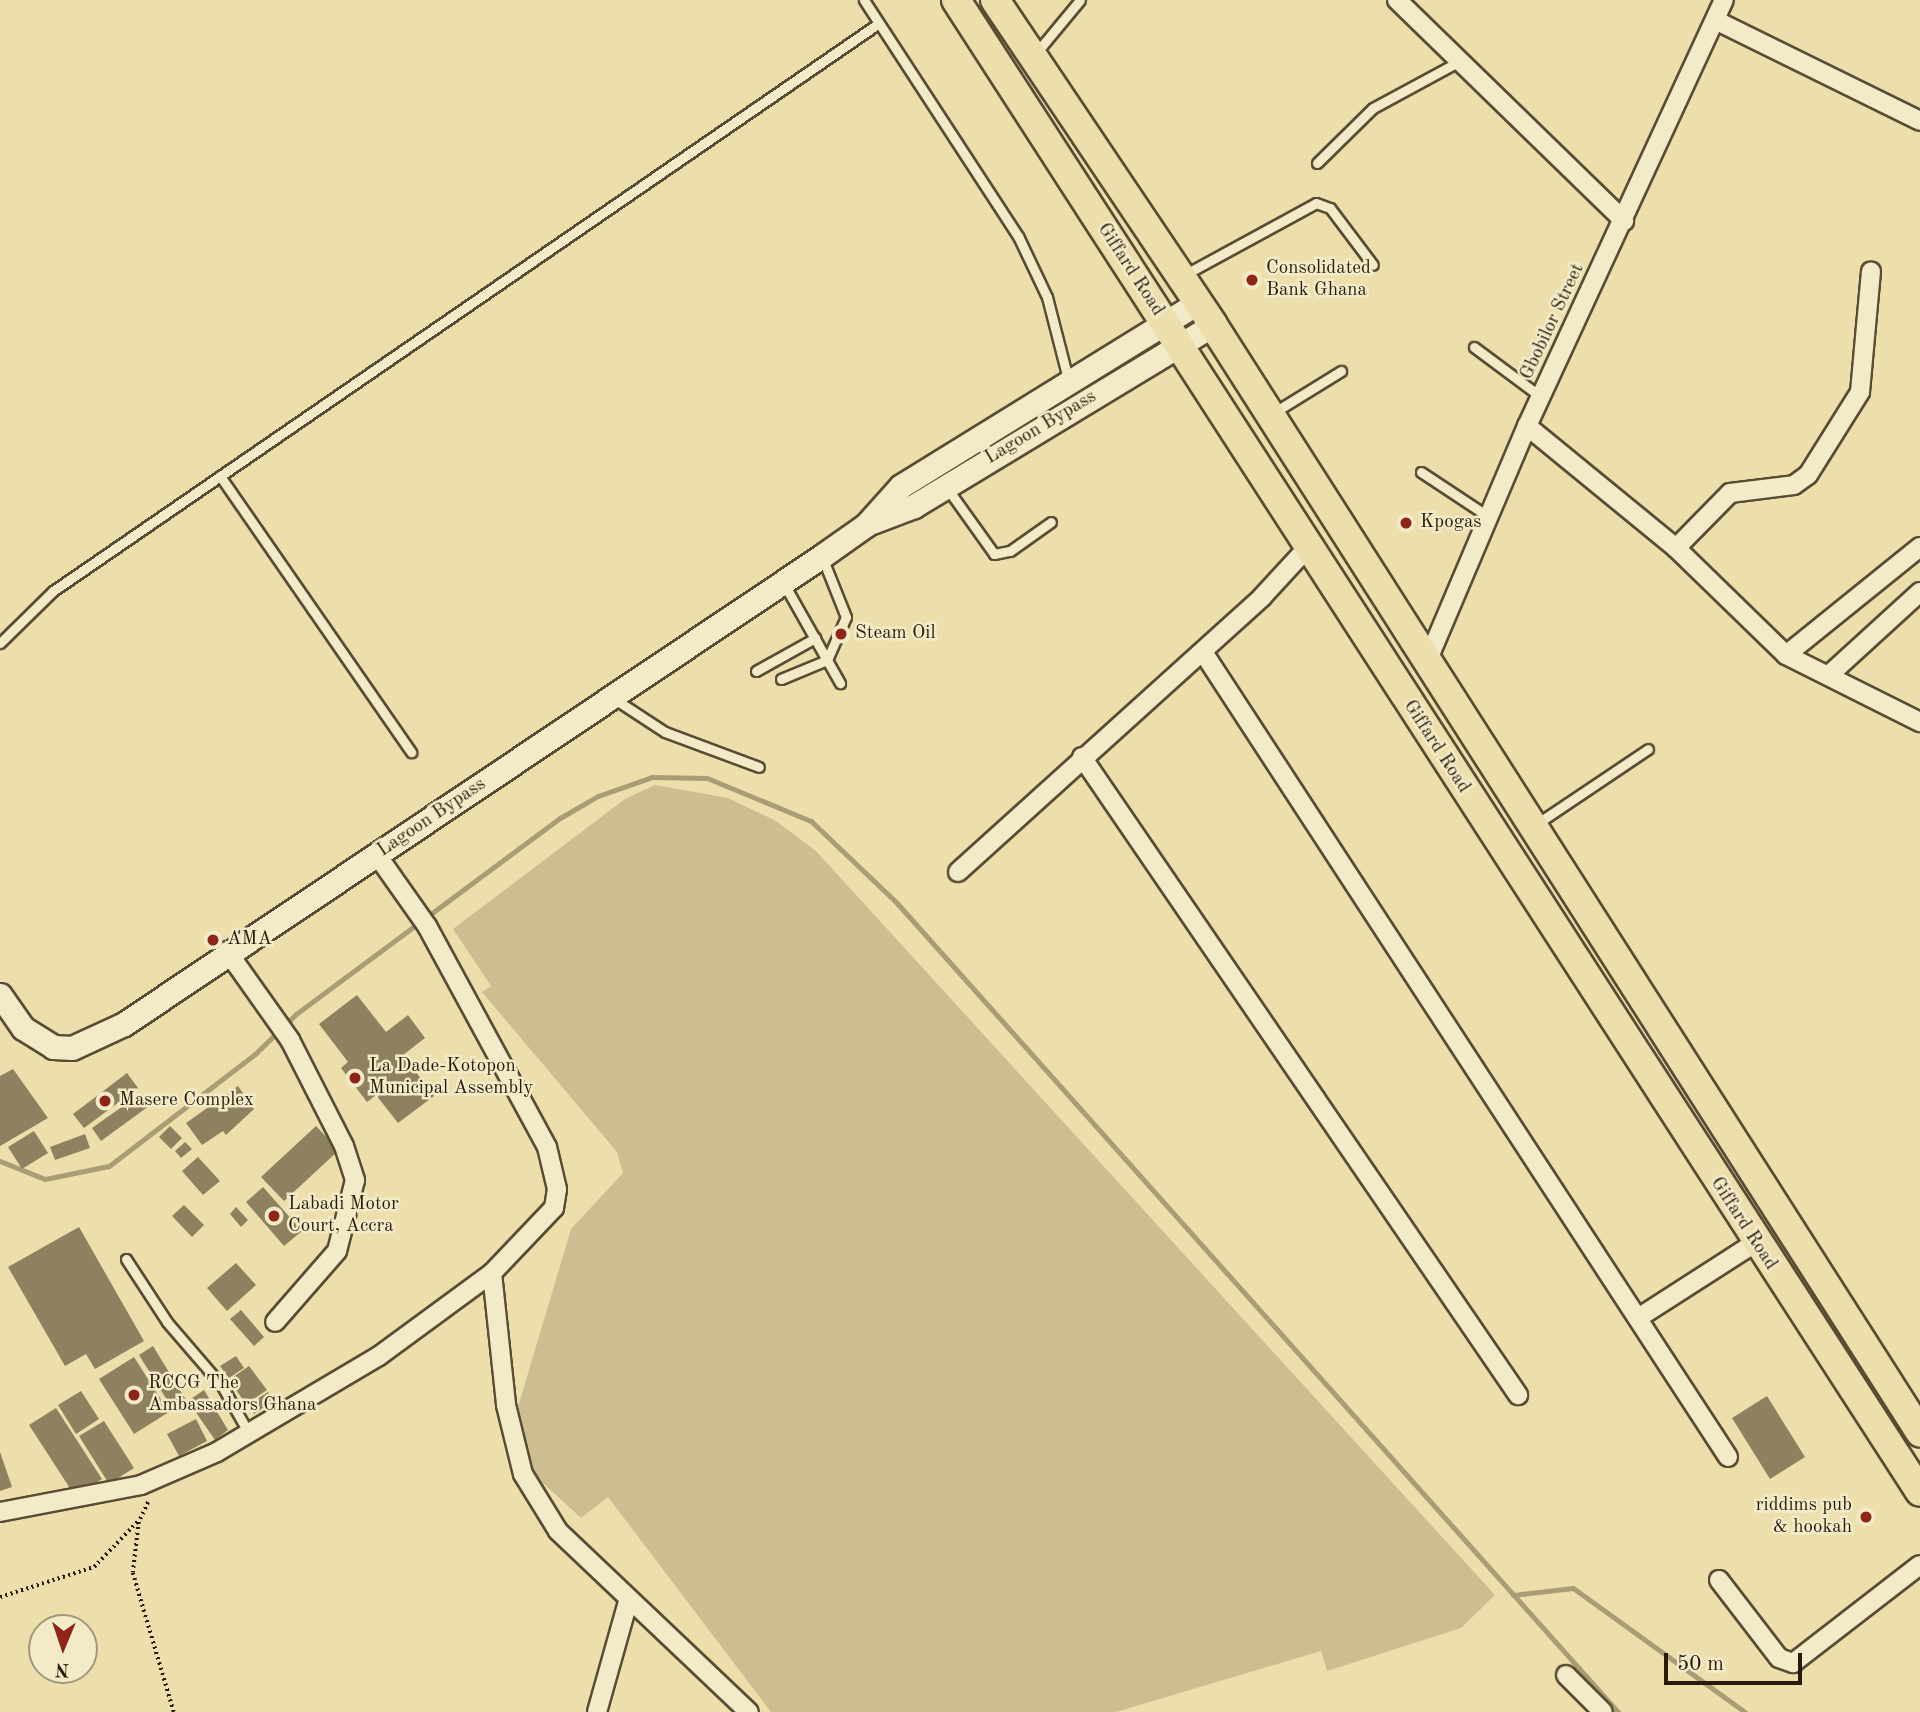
<!DOCTYPE html>
<html>
<head>
<meta charset="utf-8">
<style>
  body { margin:0 }
  #map { position:relative; width:1920px; height:1712px; overflow:hidden; background:#eddfab; font-family:"Old Standard TT",serif }
  div>[style] { position:absolute }
  .green>* { inset:0; background:#ccbe90 }
  .stream>* { height:5px; margin:-2.5px; padding:0 2.5px; transform-origin:2.5px; border-radius:2.5px; background:#aa9c75 }
  .building>* { inset:0; background:#8e815f }
  .path>* { height:3.5px; margin-top:-1.75px; transform-origin:0; background:repeating-linear-gradient(90deg,#281b0c 0 2px,transparent 0 5.5px) }
  .roads { filter:drop-shadow(2px 0 #594c34) drop-shadow(-2px 0 #594c34) drop-shadow(0 2px #594c34) drop-shadow(0 -2px #594c34) }
  .service>* { height:9px; margin:-4.5px; padding:0 4.5px; transform-origin:4.5px; border-radius:4.5px; background:#f3eac8 }
  .minor>* { height:18px; margin:-9px; padding:0 9px; transform-origin:9px; border-radius:9px; background:#f3eac8 }
  .tertiary>* { height:23px; margin:-11.5px; padding:0 11.5px; transform-origin:11.5px; border-radius:11.5px; background:#f3eac8 }
  .primary>* { height:28px; margin:-14px; padding:0 14px; transform-origin:14px; border-radius:14px; background:#eddfab }
  .dots>* { width:19px; height:19px; translate:-50% -50%; box-sizing:border-box; border:4px solid #f3eac8; border-radius:50% }
  span { translate:-50% -50%; white-space:nowrap; text-align:center; line-height:1.15; -webkit-text-stroke:5px #f3eac8; paint-order:stroke }
  .poi-label { font-size:19px; color:#281b0c }
  .left { translate:0 -50%; text-align:left }
  .right { translate:-100% -50%; text-align:right }
  .street-label { font-size:19px; color:#281b0c }
  .north { position:absolute; left:28px; top:1614px; width:70px; height:70px; box-sizing:border-box; background:#f3eac8; border:2px solid #a2977d; border-radius:50%; rotate:182deg; font-size:19px; font-weight:700; line-height:28px; text-align:center; color:#281b0c }
  .north::after { content:''; display:block; margin:auto; width:24px; height:32px; background:#8f2418; clip-path:polygon(50% 0,100% 100%,50% 72%,0 100%) }
  .scale { position:absolute; left:1664px; top:1653px; width:138px; height:32px; box-sizing:border-box; border:4px solid #281b0c; border-top:0; padding-left:9px; font-size:21px; line-height:24px; white-space:nowrap; color:#281b0c; -webkit-text-stroke:5px #f3eac8; paint-order:stroke }
</style>
</head>
<body>
<div id="map">
  <div class="green">
    <div style="clip-path:polygon(655px 785px,728px 798px,776px 821px,816px 851px,1495px 1595px,1461px 1628px,1327px 1671px,1321px 1651px,1116px 1712px,771px 1712px,608px 1497px,581px 1518px,531px 1472px,515px 1417px,571px 1229px,623px 1173px,617px 1152px,482px 992px,491px 986px,453px 929px,625px 799px)"></div>
  </div>
  <div class="stream">
    <div style="left:0;top:1161px;width:48px;rotate:21.8deg"></div>
    <div style="left:45px;top:1179px;width:65px;rotate:-11.5deg"></div>
    <div style="left:109px;top:1166px;width:184px;rotate:-37.5deg"></div>
    <div style="left:255px;top:1054px;width:57px;rotate:-44.3deg"></div>
    <div style="left:296px;top:1014px;width:329px;rotate:-36.6deg"></div>
    <div style="left:560px;top:818px;width:44px;rotate:-30.1deg"></div>
    <div style="left:598px;top:796px;width:57px;rotate:-19.4deg"></div>
    <div style="left:652px;top:777px;width:55px;rotate:1deg"></div>
    <div style="left:707px;top:778px;width:113px;rotate:22.5deg"></div>
    <div style="left:811px;top:821px;width:117px;rotate:43.6deg"></div>
    <div style="left:896px;top:902px;width:1085px;rotate:48.29deg"></div>
    <div style="left:1513px;top:1595px;width:60px;rotate:-6.7deg"></div>
    <div style="left:1573px;top:1588px;width:212px;rotate:35.8deg"></div>
  </div>
  <div class="building">
    <div style="clip-path:polygon(357px 995px,386px 1032px,408px 1015px,425px 1038px,403px 1055px,434px 1096px,398px 1123px,376px 1095px,367px 1102px,341px 1068px,348px 1062px,319px 1024px)"></div>
    <div style="clip-path:polygon(13px 1069px,48px 1118px,0 1146px,0 1076px)"></div>
    <div style="clip-path:polygon(127px 1073px,138px 1088px,84px 1128px,73px 1114px)"></div>
    <div style="clip-path:polygon(238px 1086px,254px 1109px,226px 1135px,223px 1131px,202px 1145px,186px 1123px)"></div>
    <div style="clip-path:polygon(140px 1094px,149px 1106px,101px 1141px,92px 1128px)"></div>
    <div style="clip-path:polygon(170px 1126px,182px 1138px,171px 1149px,159px 1137px)"></div>
    <div style="clip-path:polygon(316px 1126px,339px 1150px,284px 1201px,261px 1177px)"></div>
    <div style="clip-path:polygon(34px 1131px,48px 1153px,22px 1169px,8px 1147px)"></div>
    <div style="clip-path:polygon(85px 1134px,90px 1148px,55px 1160px,50px 1147px)"></div>
    <div style="clip-path:polygon(185px 1142px,192px 1149px,181px 1158px,175px 1151px)"></div>
    <div style="clip-path:polygon(198px 1157px,220px 1181px,203px 1195px,182px 1171px)"></div>
    <div style="clip-path:polygon(263px 1187px,302px 1231px,284px 1246px,246px 1202px)"></div>
    <div style="clip-path:polygon(184px 1205px,204px 1225px,192px 1237px,172px 1216px)"></div>
    <div style="clip-path:polygon(236px 1207px,248px 1220px,241px 1227px,230px 1214px)"></div>
    <div style="clip-path:polygon(79px 1227px,144px 1341px,95px 1369px,86px 1354px,65px 1366px,8px 1267px)"></div>
    <div style="clip-path:polygon(236px 1263px,256px 1285px,227px 1311px,207px 1288px)"></div>
    <div style="clip-path:polygon(241px 1310px,264px 1337px,254px 1346px,230px 1319px)"></div>
    <div style="clip-path:polygon(153px 1346px,186px 1400px,172px 1408px,139px 1355px)"></div>
    <div style="clip-path:polygon(236px 1356px,244px 1368px,229px 1378px,220px 1366px)"></div>
    <div style="clip-path:polygon(134px 1357px,169px 1412px,134px 1434px,99px 1379px)"></div>
    <div style="clip-path:polygon(249px 1366px,267px 1390px,246px 1404px,229px 1380px)"></div>
    <div style="clip-path:polygon(204px 1390px,228px 1430px,215px 1440px,188px 1401px)"></div>
    <div style="clip-path:polygon(81px 1391px,99px 1419px,76px 1434px,58px 1405px)"></div>
    <div style="clip-path:polygon(268px 1392px,274px 1400px,254px 1414px,248px 1405px)"></div>
    <div style="clip-path:polygon(1767px 1396px,1805px 1457px,1770px 1479px,1732px 1418px)"></div>
    <div style="clip-path:polygon(56px 1408px,102px 1479px,75px 1496px,29px 1425px)"></div>
    <div style="clip-path:polygon(196px 1419px,207px 1441px,179px 1456px,167px 1434px)"></div>
    <div style="clip-path:polygon(104px 1421px,134px 1468px,109px 1484px,79px 1436px)"></div>
    <div style="clip-path:polygon(0 1452px,12px 1487px,0 1491px)"></div>
  </div>
  <div class="path">
    <div style="left:139px;top:1522px;width:51px;rotate:96.7deg"></div>
    <div style="left:133px;top:1573px;width:145px;rotate:73.6deg"></div>
    <div style="left:0;top:1597px;width:99px;rotate:-17.7deg"></div>
    <div style="left:94px;top:1567px;width:66px;rotate:-46.2deg"></div>
    <div style="left:140px;top:1519px;width:19px;rotate:-65deg"></div>
  </div>
  <div class="roads">
    <div class="service">
      <div style="left:864px;top:0;width:282px;rotate:56.9deg"></div>
      <div style="left:1018px;top:236px;width:68px;rotate:64.6deg"></div>
      <div style="left:1047px;top:297px;width:85px;rotate:75.6deg"></div>
      <div style="left:1037px;top:52px;width:67px;rotate:-50.4deg"></div>
      <div style="left:1317px;top:163px;width:78px;rotate:-44.5deg"></div>
      <div style="left:1373px;top:108px;width:99px;rotate:-28.4deg"></div>
      <div style="left:1184px;top:275px;width:150px;rotate:-28.6deg"></div>
      <div style="left:1316px;top:203px;width:15px;rotate:20deg"></div>
      <div style="left:1330px;top:208px;width:71px;rotate:53deg"></div>
      <div style="left:1474px;top:347px;width:84px;rotate:36.7deg"></div>
      <div style="left:1273px;top:413px;width:80px;rotate:-31.7deg"></div>
      <div style="left:1421px;top:472px;width:82px;rotate:33.5deg"></div>
      <div style="left:220px;top:476px;width:336px;rotate:55.3deg"></div>
      <div style="left:947px;top:488px;width:81px;rotate:54.5deg"></div>
      <div style="left:994px;top:554px;width:16px;rotate:-11deg"></div>
      <div style="left:1010px;top:551px;width:50px;rotate:-35.3deg"></div>
      <div style="left:784px;top:584px;width:114px;rotate:60.5deg"></div>
      <div style="left:0;top:643px;width:74px;rotate:-44.5deg"></div>
      <div style="left:53px;top:591px;width:1002px;rotate:-34.51deg"></div>
      <div style="left:756px;top:671px;width:68px;rotate:-29.2deg"></div>
      <div style="left:781px;top:679px;width:50px;rotate:-22.4deg"></div>
      <div style="left:827px;top:660px;width:47px;rotate:-66.2deg"></div>
      <div style="left:846px;top:617px;width:65px;rotate:-111.8deg"></div>
      <div style="left:613px;top:698px;width:62px;rotate:33.2deg"></div>
      <div style="left:665px;top:732px;width:100px;rotate:20.4deg"></div>
      <div style="left:1535px;top:825px;width:136px;rotate:-33.9deg"></div>
      <div style="left:126px;top:1259px;width:75px;rotate:56.9deg"></div>
      <div style="left:167px;top:1322px;width:84px;rotate:49.3deg"></div>
      <div style="left:222px;top:1386px;width:51px;rotate:60.4deg"></div>
    </div>
    <div class="minor">
      <div style="left:1397px;top:0;width:317px;rotate:44.2deg"></div>
      <div style="left:1717px;top:21px;width:226px;rotate:26.2deg"></div>
      <div style="left:1527px;top:426px;width:193px;rotate:39.3deg"></div>
      <div style="left:1676px;top:548px;width:153px;rotate:44.2deg"></div>
      <div style="left:1786px;top:655px;width:150px;rotate:26.6deg"></div>
      <div style="left:1676px;top:548px;width:77px;rotate:-45.5deg"></div>
      <div style="left:1730px;top:493px;width:64px;rotate:-7.1deg"></div>
      <div style="left:1794px;top:485px;width:17px;rotate:-36deg"></div>
      <div style="left:1808px;top:475px;width:98px;rotate:-57.9deg"></div>
      <div style="left:1860px;top:392px;width:121px;rotate:-84.8deg"></div>
      <div style="left:1203px;top:652px;width:961px;rotate:56.89deg"></div>
      <div style="left:1786px;top:655px;width:172px;rotate:-38.9deg"></div>
      <div style="left:1426px;top:664px;width:259px;rotate:-67deg"></div>
      <div style="left:1527px;top:426px;width:469px;rotate:-65.2deg"></div>
      <div style="left:1829px;top:675px;width:123px;rotate:-42.4deg"></div>
      <div style="left:1082px;top:757px;width:773px;rotate:55.65deg"></div>
      <div style="left:958px;top:872px;width:410px;rotate:-42.1deg"></div>
      <div style="left:1262px;top:597px;width:67px;rotate:-47.4deg"></div>
      <div style="left:227px;top:951px;width:109px;rotate:54.7deg"></div>
      <div style="left:290px;top:1040px;width:119px;rotate:63deg"></div>
      <div style="left:344px;top:1146px;width:36px;rotate:72deg"></div>
      <div style="left:355px;top:1180px;width:73px;rotate:104.2deg"></div>
      <div style="left:337px;top:1251px;width:94px;rotate:131.1deg"></div>
      <div style="left:492px;top:1273px;width:133px;rotate:83.9deg"></div>
      <div style="left:506px;top:1405px;width:71px;rotate:76.2deg"></div>
      <div style="left:523px;top:1474px;width:67px;rotate:58.4deg"></div>
      <div style="left:558px;top:1531px;width:263px;rotate:43.5deg"></div>
      <div style="left:1638px;top:1318px;width:139px;rotate:-32.7deg"></div>
      <div style="left:0;top:1512px;width:144px;rotate:-10.8deg"></div>
      <div style="left:141px;top:1485px;width:83px;rotate:-23.5deg"></div>
      <div style="left:217px;top:1452px;width:188px;rotate:-30.7deg"></div>
      <div style="left:379px;top:1356px;width:140px;rotate:-36.3deg"></div>
      <div style="left:492px;top:1273px;width:90px;rotate:-46.4deg"></div>
      <div style="left:554px;top:1208px;width:19px;rotate:-81deg"></div>
      <div style="left:557px;top:1189px;width:43px;rotate:-103.4deg"></div>
      <div style="left:547px;top:1147px;width:251px;rotate:-118.5deg"></div>
      <div style="left:427px;top:926px;width:87px;rotate:-125.2deg"></div>
      <div style="left:1719px;top:1580px;width:98px;rotate:52.4deg"></div>
      <div style="left:1779px;top:1658px;width:15px;rotate:20deg"></div>
      <div style="left:1793px;top:1663px;width:160px;rotate:-37.7deg"></div>
      <div style="left:1566px;top:1675px;width:52px;rotate:45deg"></div>
      <div style="left:597px;top:1712px;width:114px;rotate:-74.3deg"></div>
    </div>
    <div class="tertiary">
      <div style="left:872px;top:522px;width:45px;rotate:-20.9deg"></div>
      <div style="left:914px;top:506px;width:350px;rotate:-31.2deg"></div>
      <div style="left:0;top:995px;width:40px;rotate:55.1deg"></div>
      <div style="left:23px;top:1028px;width:36px;rotate:32deg"></div>
      <div style="left:53px;top:1047px;width:19px;rotate:3deg"></div>
      <div style="left:72px;top:1048px;width:57px;rotate:-24.8deg"></div>
      <div style="left:124px;top:1024px;width:840px;rotate:-33.84deg"></div>
      <div style="left:822px;top:556px;width:54px;rotate:-35.2deg"></div>
      <div style="left:866px;top:525px;width:52px;rotate:-48.1deg"></div>
      <div style="left:901px;top:486px;width:347px;rotate:-31.7deg"></div>
    </div>
    <div class="primary">
      <div style="left:956px;top:0;width:1776px;rotate:57.13deg"></div>
      <div style="left:995px;top:0;width:391px;rotate:56.1deg"></div>
      <div style="left:1213px;top:325px;width:1314px;rotate:57.44deg"></div>
    </div>
  </div>
  <div class="dots">
    <div style="left:1252px;top:280px;background:#8f2418"></div>
    <div style="left:1406px;top:523px;background:#8f2418"></div>
    <div style="left:841px;top:634px;background:#8f2418"></div>
    <div style="left:213px;top:940px;background:#8f2418"></div>
    <div style="left:355px;top:1078px;background:#8f2418"></div>
    <div style="left:105px;top:1101px;background:#8f2418"></div>
    <div style="left:274px;top:1216px;background:#8f2418"></div>
    <div style="left:134px;top:1395px;background:#8f2418"></div>
    <div style="left:1866px;top:1517px;background:#8f2418"></div>
  </div>
  <div class="poi-label">
    <span class="left" style="left:1266px;top:280px">Consolidated<br>Bank Ghana</span>
    <span class="left" style="left:1420px;top:523px">Kpogas</span>
    <span class="left" style="left:855px;top:634px">Steam Oil</span>
    <span class="left" style="left:227px;top:940px">AMA</span>
    <span class="left" style="left:369px;top:1078px">La Dade-Kotopon<br>Municipal Assembly</span>
    <span class="left" style="left:119px;top:1101px">Masere Complex</span>
    <span class="left" style="left:288px;top:1216px">Labadi Motor<br>Court, Accra</span>
    <span class="left" style="left:148px;top:1395px">RCCG The<br>Ambassadors Ghana</span>
    <span class="right" style="left:1852px;top:1517px">riddims pub<br>&amp; hookah</span>
  </div>
  <div class="street-label">
    <span style="left:1130px;top:270px;rotate:57deg">Giffard Road</span>
    <span style="left:1553px;top:322px;rotate:-65deg">Gbobilor Street</span>
    <span style="left:1041px;top:428px;rotate:-31deg">Lagoon Bypass</span>
    <span style="left:1436px;top:747px;rotate:57deg">Giffard Road</span>
    <span style="left:432px;top:818px;rotate:-34deg">Lagoon Bypass</span>
    <span style="left:1743px;top:1224px;rotate:57deg">Giffard Road</span>
  </div>
  <div class="north">N</div>
  <div class="scale">50 m</div>
</div>
</body>
</html>
